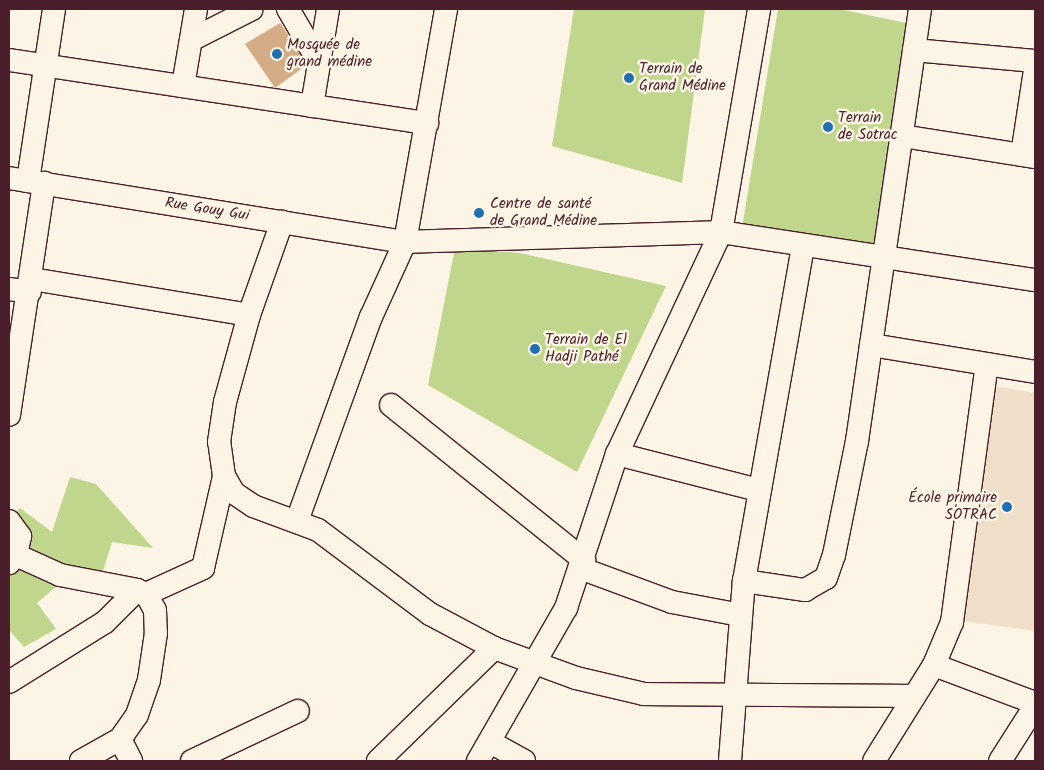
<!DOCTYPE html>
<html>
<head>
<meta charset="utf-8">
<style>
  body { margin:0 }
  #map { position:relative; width:1044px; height:770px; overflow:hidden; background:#fcf5e5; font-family:Kalam,sans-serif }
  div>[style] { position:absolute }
  .built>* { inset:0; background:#f0dfc8 }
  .green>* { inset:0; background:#c0d68c }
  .building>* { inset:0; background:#d4ac85 }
  .roads { filter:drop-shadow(1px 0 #4a1f2b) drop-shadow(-1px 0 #4a1f2b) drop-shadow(0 1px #4a1f2b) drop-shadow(0 -1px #4a1f2b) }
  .minor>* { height:22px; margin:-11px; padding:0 11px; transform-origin:11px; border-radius:11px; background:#fcf5e5 }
  .dots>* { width:14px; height:14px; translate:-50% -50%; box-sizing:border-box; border:2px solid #fcf5e5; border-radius:50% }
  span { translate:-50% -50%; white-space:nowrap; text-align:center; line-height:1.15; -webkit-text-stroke:5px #fcf5e5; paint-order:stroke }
  .poi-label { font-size:15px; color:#4a1f2b }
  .left { translate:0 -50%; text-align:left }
  .right { translate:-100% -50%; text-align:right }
  .street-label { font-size:15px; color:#4a1f2b }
  .frame { position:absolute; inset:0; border:10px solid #4a1f2b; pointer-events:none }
</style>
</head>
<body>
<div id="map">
  <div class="built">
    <div style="clip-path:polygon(994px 386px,1035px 393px,1035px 631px,964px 621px)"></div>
  </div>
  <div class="green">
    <div style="clip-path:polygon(574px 9px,705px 9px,682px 183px,552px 146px)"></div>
    <div style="clip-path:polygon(778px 9px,839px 9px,916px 25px,875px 248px,742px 228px)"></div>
    <div style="clip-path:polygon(455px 248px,520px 253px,666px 286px,577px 472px,428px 385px)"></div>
    <div style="clip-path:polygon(70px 477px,96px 484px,153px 548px,112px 542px,101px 578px,59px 584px,37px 603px,56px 629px,24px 647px,9px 630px,11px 517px,20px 508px,52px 532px)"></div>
  </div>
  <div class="building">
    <div style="clip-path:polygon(280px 23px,308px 64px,275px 88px,245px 44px)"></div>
  </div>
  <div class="roads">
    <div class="minor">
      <div style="left:288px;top:9px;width:61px;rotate:59.7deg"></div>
      <div style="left:191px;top:40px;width:68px;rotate:-26.9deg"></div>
      <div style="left:914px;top:50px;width:121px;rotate:5.2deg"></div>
      <div style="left:9px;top:60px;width:423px;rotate:8.6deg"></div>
      <div style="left:183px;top:86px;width:78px;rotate:-80.4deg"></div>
      <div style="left:312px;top:106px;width:98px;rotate:-80.6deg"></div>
      <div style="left:902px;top:136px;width:135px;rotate:9deg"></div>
      <div style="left:1022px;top:155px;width:86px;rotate:-81.3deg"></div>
      <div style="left:9px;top:178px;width:401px;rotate:9.2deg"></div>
      <div style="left:405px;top:242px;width:316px;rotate:-1.8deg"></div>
      <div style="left:721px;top:232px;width:318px;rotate:8.7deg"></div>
      <div style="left:28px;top:181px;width:174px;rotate:-81.4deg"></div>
      <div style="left:32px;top:279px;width:220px;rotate:9.4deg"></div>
      <div style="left:9px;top:289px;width:21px;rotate:8deg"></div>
      <div style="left:871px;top:345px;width:166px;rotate:9.3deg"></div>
      <div style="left:391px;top:405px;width:248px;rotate:38.8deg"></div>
      <div style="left:9px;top:415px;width:235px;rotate:-81.4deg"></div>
      <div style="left:617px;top:454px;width:146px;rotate:14.3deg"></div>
      <div style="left:224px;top:476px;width:20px;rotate:60deg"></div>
      <div style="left:234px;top:493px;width:23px;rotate:34deg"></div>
      <div style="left:253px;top:506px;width:69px;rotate:20.3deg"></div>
      <div style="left:318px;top:530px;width:140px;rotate:36.9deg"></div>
      <div style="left:430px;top:614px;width:72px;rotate:28deg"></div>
      <div style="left:494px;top:648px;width:87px;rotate:20.1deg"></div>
      <div style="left:576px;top:678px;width:70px;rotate:13.2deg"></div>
      <div style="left:644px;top:694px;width:268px;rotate:0.4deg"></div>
      <div style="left:9px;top:521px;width:19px;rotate:54deg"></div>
      <div style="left:20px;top:536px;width:19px;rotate:102deg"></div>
      <div style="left:16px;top:555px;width:11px;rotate:131deg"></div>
      <div style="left:297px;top:521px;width:217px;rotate:-70.1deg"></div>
      <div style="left:371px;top:317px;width:82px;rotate:-65.6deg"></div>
      <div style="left:405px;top:242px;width:237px;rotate:-80deg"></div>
      <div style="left:16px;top:555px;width:48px;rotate:24.4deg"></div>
      <div style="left:60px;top:575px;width:78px;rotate:11deg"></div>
      <div style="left:137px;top:590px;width:10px;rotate:24deg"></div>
      <div style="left:146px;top:594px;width:18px;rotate:61deg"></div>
      <div style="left:155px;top:610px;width:23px;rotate:88deg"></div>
      <div style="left:156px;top:633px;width:48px;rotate:98.5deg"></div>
      <div style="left:149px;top:680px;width:37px;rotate:109deg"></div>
      <div style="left:137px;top:715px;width:29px;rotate:125deg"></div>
      <div style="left:120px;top:739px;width:45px;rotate:150.6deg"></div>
      <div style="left:580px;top:568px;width:98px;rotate:20.3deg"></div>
      <div style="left:672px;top:602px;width:69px;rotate:10.8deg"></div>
      <div style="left:744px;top:581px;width:62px;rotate:8.4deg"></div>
      <div style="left:805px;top:590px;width:24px;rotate:-30deg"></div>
      <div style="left:826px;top:578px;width:24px;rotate:-71deg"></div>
      <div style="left:834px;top:555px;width:116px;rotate:-78.6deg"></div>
      <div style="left:857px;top:441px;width:437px;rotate:-81.7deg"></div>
      <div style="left:146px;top:594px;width:63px;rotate:-24.5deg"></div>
      <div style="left:203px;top:568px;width:94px;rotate:-77.1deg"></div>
      <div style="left:224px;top:476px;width:34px;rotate:-98deg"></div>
      <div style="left:219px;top:442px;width:40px;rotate:-81.5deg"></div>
      <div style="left:225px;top:402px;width:90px;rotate:-74.6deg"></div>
      <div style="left:249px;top:315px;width:99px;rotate:-70.5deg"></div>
      <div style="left:934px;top:665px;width:108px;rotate:20.6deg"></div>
      <div style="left:9px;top:682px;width:113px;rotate:-32deg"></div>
      <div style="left:105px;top:622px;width:45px;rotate:-45deg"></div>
      <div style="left:120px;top:739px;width:25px;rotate:63deg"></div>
      <div style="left:490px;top:742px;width:39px;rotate:29deg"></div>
      <div style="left:192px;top:761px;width:117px;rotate:-25.3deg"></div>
      <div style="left:378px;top:761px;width:162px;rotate:-44.2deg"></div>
      <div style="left:478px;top:761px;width:177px;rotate:-60.1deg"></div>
      <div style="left:566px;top:608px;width:162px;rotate:-71.7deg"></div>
      <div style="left:617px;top:454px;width:245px;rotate:-64.9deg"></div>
      <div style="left:721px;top:232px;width:226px;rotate:-80.3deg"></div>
      <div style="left:730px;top:761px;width:181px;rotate:-85.6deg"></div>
      <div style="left:744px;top:581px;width:341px;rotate:-80deg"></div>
      <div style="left:874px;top:761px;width:113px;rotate:-58deg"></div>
      <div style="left:934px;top:665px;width:47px;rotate:-67.3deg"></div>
      <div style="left:952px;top:622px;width:260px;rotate:-82.3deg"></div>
      <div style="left:1000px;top:761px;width:65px;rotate:-57.5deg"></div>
    </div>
  </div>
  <div class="dots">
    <div style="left:277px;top:54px;background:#1f6fb2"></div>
    <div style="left:629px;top:78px;background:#1f6fb2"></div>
    <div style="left:828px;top:127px;background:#1f6fb2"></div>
    <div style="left:479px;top:213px;background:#1f6fb2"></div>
    <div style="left:535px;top:349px;background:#1f6fb2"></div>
    <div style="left:1007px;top:507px;background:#1f6fb2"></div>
  </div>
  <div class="poi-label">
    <span class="left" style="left:287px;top:54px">Mosquée de<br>grand médine</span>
    <span class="left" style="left:639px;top:78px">Terrain de<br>Grand Médine</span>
    <span class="left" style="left:838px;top:127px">Terrain<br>de Sotrac</span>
    <span class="left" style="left:490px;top:213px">Centre de santé<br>de Grand Médine</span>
    <span class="left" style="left:545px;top:349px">Terrain de El<br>Hadji Pathé</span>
    <span class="right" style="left:997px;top:507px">École primaire<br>SOTRAC</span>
  </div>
  <div class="street-label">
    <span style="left:207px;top:210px;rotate:9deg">Rue Gouy Gui</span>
  </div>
  <div class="frame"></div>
</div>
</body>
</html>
